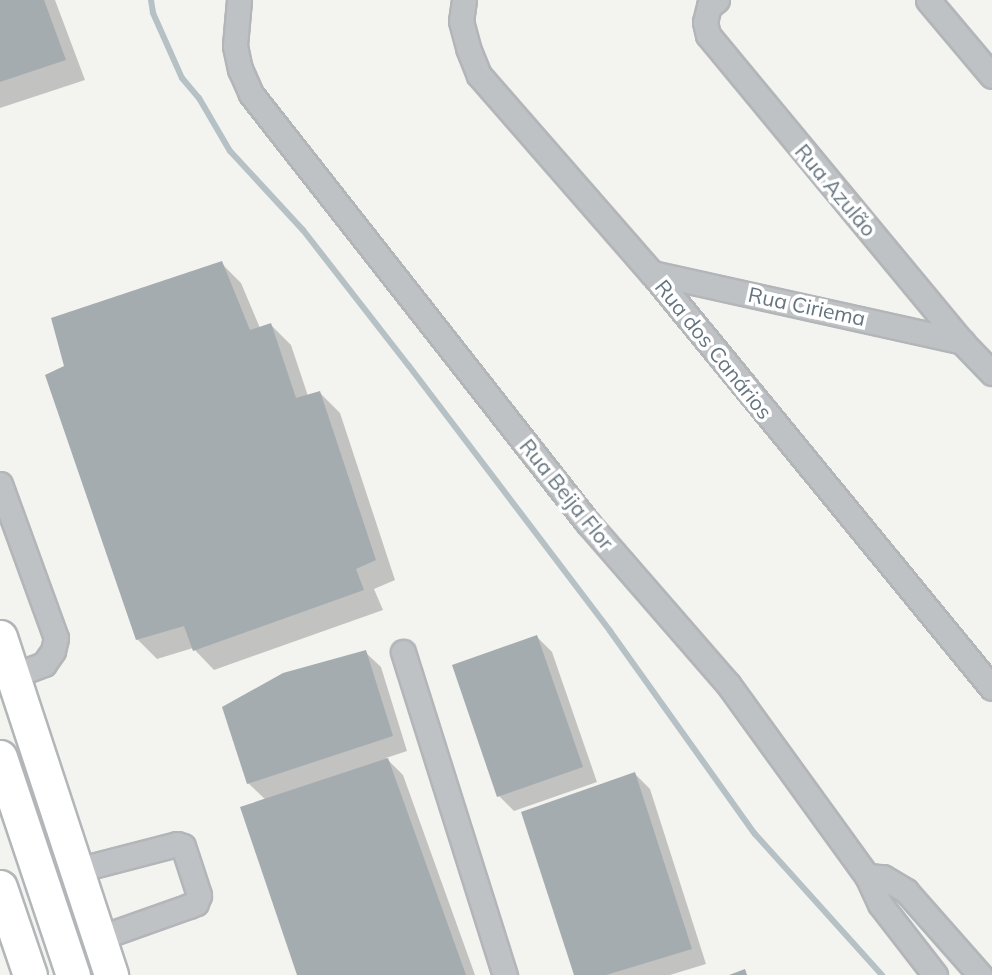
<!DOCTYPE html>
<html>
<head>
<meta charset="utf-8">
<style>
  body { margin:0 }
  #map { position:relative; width:992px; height:975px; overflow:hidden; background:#f3f3f0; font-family:Mulish,sans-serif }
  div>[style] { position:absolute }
  .shadow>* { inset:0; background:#0003 }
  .stream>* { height:6px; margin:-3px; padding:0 3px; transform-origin:3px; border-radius:3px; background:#b5c1c5 }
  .building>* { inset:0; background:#a4acb0 }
  .roads { filter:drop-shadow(2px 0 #b3b6b9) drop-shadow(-2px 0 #b3b6b9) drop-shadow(0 2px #b3b6b9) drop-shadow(0 -2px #b3b6b9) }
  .minor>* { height:23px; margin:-11.5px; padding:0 11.5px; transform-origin:11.5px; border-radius:11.5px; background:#bec2c5 }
  .highway>* { height:33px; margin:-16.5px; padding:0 16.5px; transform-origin:16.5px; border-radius:16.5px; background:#fff }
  span { translate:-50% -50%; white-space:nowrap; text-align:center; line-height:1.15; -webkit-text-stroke:7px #fff; paint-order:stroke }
  .street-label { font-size:21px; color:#64747f }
</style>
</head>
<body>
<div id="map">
  <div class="shadow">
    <div style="clip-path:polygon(0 0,55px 0,85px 80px,0 108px)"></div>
    <div style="clip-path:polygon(221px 263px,241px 283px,260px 328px,271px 325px,291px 345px,308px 396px,320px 393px,340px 413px,395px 580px,374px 589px,383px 610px,214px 670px,193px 648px,157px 659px,137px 639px,66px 367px)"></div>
    <div style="clip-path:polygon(537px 637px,552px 652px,597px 782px,514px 811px,499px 796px,454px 667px)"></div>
    <div style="clip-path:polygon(365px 652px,381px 667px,407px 751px,386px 758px,403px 775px,475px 975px,298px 975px,266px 800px,248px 783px)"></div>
    <div style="clip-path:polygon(635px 774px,650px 789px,706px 964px,670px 975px,576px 975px)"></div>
  </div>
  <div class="stream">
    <div style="left:151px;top:0;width:13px;rotate:81deg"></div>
    <div style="left:153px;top:13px;width:71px;rotate:66deg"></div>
    <div style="left:182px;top:78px;width:26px;rotate:50deg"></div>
    <div style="left:199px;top:98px;width:61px;rotate:59.7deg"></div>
    <div style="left:230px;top:151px;width:108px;rotate:47.3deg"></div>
    <div style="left:303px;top:230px;width:172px;rotate:52.1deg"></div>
    <div style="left:409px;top:366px;width:333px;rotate:52.8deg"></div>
    <div style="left:610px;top:631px;width:249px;rotate:54.5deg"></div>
    <div style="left:755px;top:834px;width:190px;rotate:48deg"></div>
  </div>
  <div class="building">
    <div style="clip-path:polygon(0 0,44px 0,66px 60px,0 82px)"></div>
    <div style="clip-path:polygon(222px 261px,250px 330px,271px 323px,296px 398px,320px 391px,376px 560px,356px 569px,364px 590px,193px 651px,184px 626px,136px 640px,45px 375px,64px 366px,51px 318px)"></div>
    <div style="clip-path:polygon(537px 635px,583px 767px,497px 797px,452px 665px)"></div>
    <div style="clip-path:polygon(366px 650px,393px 736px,247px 784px,222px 707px,283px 673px)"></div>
    <div style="clip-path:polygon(388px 758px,466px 975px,297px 975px,240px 807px)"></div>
    <div style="clip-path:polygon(635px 772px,692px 949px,606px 975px,574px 975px,521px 812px)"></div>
    <div style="clip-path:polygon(745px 969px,747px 975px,729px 975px)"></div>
  </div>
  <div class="roads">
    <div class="minor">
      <div style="left:239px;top:0;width:46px;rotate:95deg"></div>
      <div style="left:235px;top:46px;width:24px;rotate:78deg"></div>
      <div style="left:240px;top:69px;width:27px;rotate:66deg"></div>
      <div style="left:251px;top:94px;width:546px;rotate:51.85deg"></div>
      <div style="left:588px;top:523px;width:213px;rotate:49deg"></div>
      <div style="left:728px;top:684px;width:237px;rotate:54.1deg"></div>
      <div style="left:867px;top:876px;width:31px;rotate:65deg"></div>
      <div style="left:880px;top:904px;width:90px;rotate:52.2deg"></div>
      <div style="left:464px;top:0;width:21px;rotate:98deg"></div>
      <div style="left:461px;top:21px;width:28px;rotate:75deg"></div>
      <div style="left:468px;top:48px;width:29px;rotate:68deg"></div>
      <div style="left:479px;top:75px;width:263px;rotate:48.9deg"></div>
      <div style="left:652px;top:273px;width:536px;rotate:50.67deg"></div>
      <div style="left:717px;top:0;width:10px;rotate:143deg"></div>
      <div style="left:709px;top:6px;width:16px;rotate:104deg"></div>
      <div style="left:705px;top:22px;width:13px;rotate:77deg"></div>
      <div style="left:708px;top:35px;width:398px;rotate:50.4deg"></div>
      <div style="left:962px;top:342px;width:43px;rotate:45.9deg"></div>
      <div style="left:928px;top:0;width:99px;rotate:49.9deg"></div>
      <div style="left:652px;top:273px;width:318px;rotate:12.5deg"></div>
      <div style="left:0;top:484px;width:164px;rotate:70deg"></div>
      <div style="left:56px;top:638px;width:13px;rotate:103deg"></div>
      <div style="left:53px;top:651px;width:16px;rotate:125deg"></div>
      <div style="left:44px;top:664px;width:33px;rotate:159deg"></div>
      <div style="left:403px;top:652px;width:339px;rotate:72.5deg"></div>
      <div style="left:77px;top:870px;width:103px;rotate:-14.6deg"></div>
      <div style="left:177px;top:844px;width:6px;rotate:18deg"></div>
      <div style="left:183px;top:846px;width:52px;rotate:71.9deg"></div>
      <div style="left:199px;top:895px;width:9px;rotate:111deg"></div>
      <div style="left:196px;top:903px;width:8px;rotate:157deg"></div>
      <div style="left:189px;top:906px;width:96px;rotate:160.4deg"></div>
      <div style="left:867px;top:876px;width:16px;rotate:4deg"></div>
      <div style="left:883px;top:877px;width:27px;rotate:31deg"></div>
      <div style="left:906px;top:891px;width:112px;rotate:48.6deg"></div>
    </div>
    <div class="highway">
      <div style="left:0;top:637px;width:356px;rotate:71.8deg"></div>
      <div style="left:0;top:757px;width:230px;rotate:71.5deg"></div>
      <div style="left:0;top:887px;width:93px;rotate:71.2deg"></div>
    </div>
  </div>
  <div class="street-label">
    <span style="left:836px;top:190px;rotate:50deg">Rua Azulão</span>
    <span style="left:807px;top:306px;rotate:12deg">Rua Ciriema</span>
    <span style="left:714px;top:349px;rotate:51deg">Rua dos Canários</span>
    <span style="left:567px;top:494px;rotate:51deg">Rua Beija Flor</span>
  </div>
</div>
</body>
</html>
